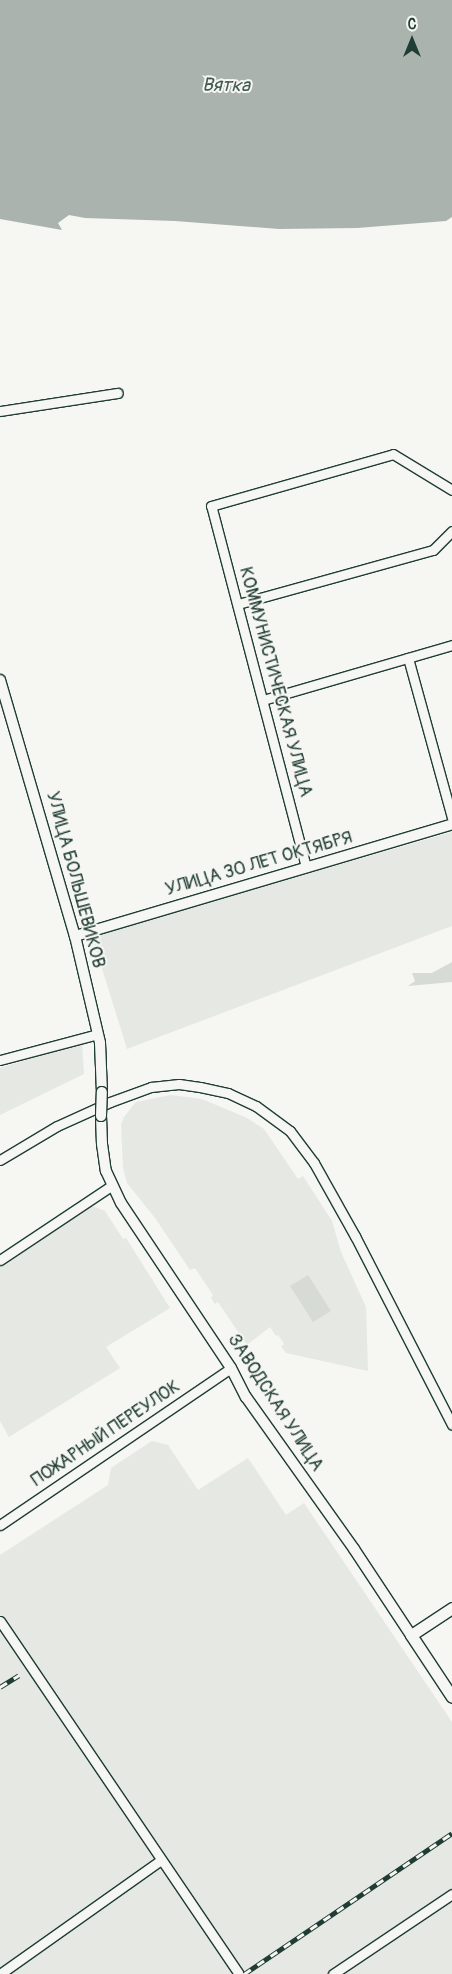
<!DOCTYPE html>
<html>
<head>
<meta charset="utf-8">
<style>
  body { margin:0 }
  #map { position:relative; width:452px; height:1974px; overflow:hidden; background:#f6f6f2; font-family:Pangolin,sans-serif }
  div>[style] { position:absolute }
  .built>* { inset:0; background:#e6e8e4 }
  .green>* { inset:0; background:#d6dbd6 }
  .water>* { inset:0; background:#aab3ae }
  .roads { filter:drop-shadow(1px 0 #1f3d34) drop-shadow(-1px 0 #1f3d34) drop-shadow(0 1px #1f3d34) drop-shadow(0 -1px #1f3d34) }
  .minor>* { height:9px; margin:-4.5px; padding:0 4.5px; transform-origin:4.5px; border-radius:4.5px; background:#f6f6f2 }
  .tertiary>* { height:10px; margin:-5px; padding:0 5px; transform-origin:5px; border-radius:5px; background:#f6f6f2 }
  .secondary>* { height:11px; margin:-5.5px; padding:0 5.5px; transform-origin:5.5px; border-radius:5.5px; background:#f6f6f2 }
  .rail>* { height:4.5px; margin-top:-2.25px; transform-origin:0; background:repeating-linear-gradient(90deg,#f6f6f2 0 8px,#1f3d34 0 16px); box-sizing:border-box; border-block:1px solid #1f3d34 }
  .bridges { filter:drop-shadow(1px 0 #1f3d34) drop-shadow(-1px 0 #1f3d34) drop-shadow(0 1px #1f3d34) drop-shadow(0 -1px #1f3d34) }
  .tertiary-bridge>* { height:10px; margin:-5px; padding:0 5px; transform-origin:5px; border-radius:5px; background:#f6f6f2 }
  span { translate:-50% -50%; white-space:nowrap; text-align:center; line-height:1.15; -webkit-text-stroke:4px #f6f6f2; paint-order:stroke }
  .street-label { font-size:18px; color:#1f3d34 }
  .water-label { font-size:19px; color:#425a52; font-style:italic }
  .north { position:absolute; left:387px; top:15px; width:50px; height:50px; -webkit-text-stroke:4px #f6f6f2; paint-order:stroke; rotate:0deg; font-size:14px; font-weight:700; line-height:20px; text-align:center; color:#1f3d34 }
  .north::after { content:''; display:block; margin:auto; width:18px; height:22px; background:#1f3d34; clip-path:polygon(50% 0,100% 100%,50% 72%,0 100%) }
</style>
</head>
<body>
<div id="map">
  <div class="built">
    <div style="clip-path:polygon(452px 832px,452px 926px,127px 1049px,92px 936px)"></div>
    <div style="clip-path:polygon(82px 1043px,84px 1074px,0 1115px,0 1068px)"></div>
    <div style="clip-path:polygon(171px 1095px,202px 1099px,247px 1118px,264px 1129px,298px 1179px,303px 1176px,332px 1221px,341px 1252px,366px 1307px,368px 1371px,286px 1353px,281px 1346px,284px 1344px,281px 1339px,278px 1335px,276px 1336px,270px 1327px,247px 1345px,218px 1302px,215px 1304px,211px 1298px,213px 1295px,195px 1268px,190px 1270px,155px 1218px,127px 1183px,123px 1168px,121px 1125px,124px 1117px,136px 1102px)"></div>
    <div style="clip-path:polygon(92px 1206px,105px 1211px,123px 1239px,126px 1238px,170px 1308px,106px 1347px,120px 1368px,9px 1437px,0 1421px,0 1268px)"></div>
    <div style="clip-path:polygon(152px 1441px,168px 1445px,198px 1490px,248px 1458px,286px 1515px,304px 1503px,452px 1722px,452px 1974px,0 1974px,0 1555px,108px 1485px,111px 1468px)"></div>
  </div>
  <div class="green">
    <div style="clip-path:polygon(452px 962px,452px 982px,408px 986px,415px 981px,412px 973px,432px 973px)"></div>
    <div style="clip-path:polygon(308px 1275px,331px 1311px,313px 1322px,290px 1286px)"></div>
  </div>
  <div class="water">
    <div style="clip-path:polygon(0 0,452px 0,452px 217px,446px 221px,357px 228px,279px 229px,175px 221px,85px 218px,69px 215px,58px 223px,62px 230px,0 219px)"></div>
  </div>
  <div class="roads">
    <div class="minor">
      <div style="left:0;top:411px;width:119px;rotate:-8.7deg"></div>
      <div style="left:238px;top:604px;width:202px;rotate:-15.5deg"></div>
      <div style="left:433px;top:550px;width:27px;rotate:-45deg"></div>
      <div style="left:408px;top:658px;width:166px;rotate:74.6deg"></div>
      <div style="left:263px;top:700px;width:197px;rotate:-16.2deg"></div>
      <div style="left:306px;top:867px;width:373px;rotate:-104.7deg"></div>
      <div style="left:211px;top:506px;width:189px;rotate:-15.9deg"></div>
      <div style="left:393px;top:454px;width:69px;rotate:31.4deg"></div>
      <div style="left:0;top:1060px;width:101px;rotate:-14.9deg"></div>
      <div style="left:0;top:1160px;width:66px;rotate:-30.8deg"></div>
      <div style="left:57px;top:1126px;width:58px;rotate:-24.4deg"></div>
      <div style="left:110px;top:1102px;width:44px;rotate:-20.1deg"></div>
      <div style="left:151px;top:1087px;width:28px;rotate:-6deg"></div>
      <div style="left:179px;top:1084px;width:21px;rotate:8deg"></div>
      <div style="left:200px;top:1087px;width:29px;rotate:12deg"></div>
      <div style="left:228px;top:1093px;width:31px;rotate:25deg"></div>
      <div style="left:256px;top:1106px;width:42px;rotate:36.3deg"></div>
      <div style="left:290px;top:1131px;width:40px;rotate:53deg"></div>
      <div style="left:314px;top:1163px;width:84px;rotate:60.7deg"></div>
      <div style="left:355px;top:1236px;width:212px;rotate:62.8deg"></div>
      <div style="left:0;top:1260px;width:133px;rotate:-33.7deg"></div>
      <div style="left:0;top:1525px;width:279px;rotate:-34.2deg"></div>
      <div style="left:0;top:1621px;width:426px;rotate:55.9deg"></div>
      <div style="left:0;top:1974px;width:197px;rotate:-35.3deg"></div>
      <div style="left:333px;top:1974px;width:143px;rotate:-33.9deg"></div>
    </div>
    <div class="tertiary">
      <div style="left:0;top:680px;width:267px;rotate:73.7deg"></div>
      <div style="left:75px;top:936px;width:110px;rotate:76.8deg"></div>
      <div style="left:100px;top:1043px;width:49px;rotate:87.7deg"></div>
      <div style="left:75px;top:936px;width:393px;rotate:-16.5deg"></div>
      <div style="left:101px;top:1116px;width:28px;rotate:88deg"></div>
      <div style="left:102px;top:1144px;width:27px;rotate:82deg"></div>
      <div style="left:106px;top:1171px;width:35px;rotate:65deg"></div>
      <div style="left:121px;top:1203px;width:198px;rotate:56.3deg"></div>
      <div style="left:231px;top:1368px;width:33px;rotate:63deg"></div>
      <div style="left:246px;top:1397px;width:186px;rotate:54.6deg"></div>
      <div style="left:354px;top:1549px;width:103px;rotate:56.5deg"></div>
    </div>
    <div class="secondary">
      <div style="left:452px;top:1608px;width:49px;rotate:146.6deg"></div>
      <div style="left:411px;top:1635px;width:74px;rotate:56.5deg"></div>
    </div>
  </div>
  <div class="rail">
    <div style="left:0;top:1687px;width:22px;rotate:-32deg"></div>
    <div style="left:244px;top:1974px;width:251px;rotate:-34.1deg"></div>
  </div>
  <div class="bridges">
    <div class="tertiary-bridge">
      <div style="left:101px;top:1116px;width:24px;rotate:-88deg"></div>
    </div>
  </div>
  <div class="street-label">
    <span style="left:275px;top:682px;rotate:75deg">КОММУНИСТИЧЕСКАЯ УЛИЦА</span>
    <span style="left:259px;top:864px;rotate:-16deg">УЛИЦА 30 ЛЕТ ОКТЯБРЯ</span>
    <span style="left:75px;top:880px;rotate:75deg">УЛИЦА БОЛЬШЕВИКОВ</span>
    <span style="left:275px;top:1403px;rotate:57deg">ЗАВОДСКАЯ УЛИЦА</span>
    <span style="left:106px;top:1434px;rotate:-34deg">ПОЖАРНЫЙ ПЕРЕУЛОК</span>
  </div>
  <div class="water-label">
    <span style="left:226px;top:86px;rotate:1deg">Вятка</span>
  </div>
  <div class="north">С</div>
</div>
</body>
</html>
